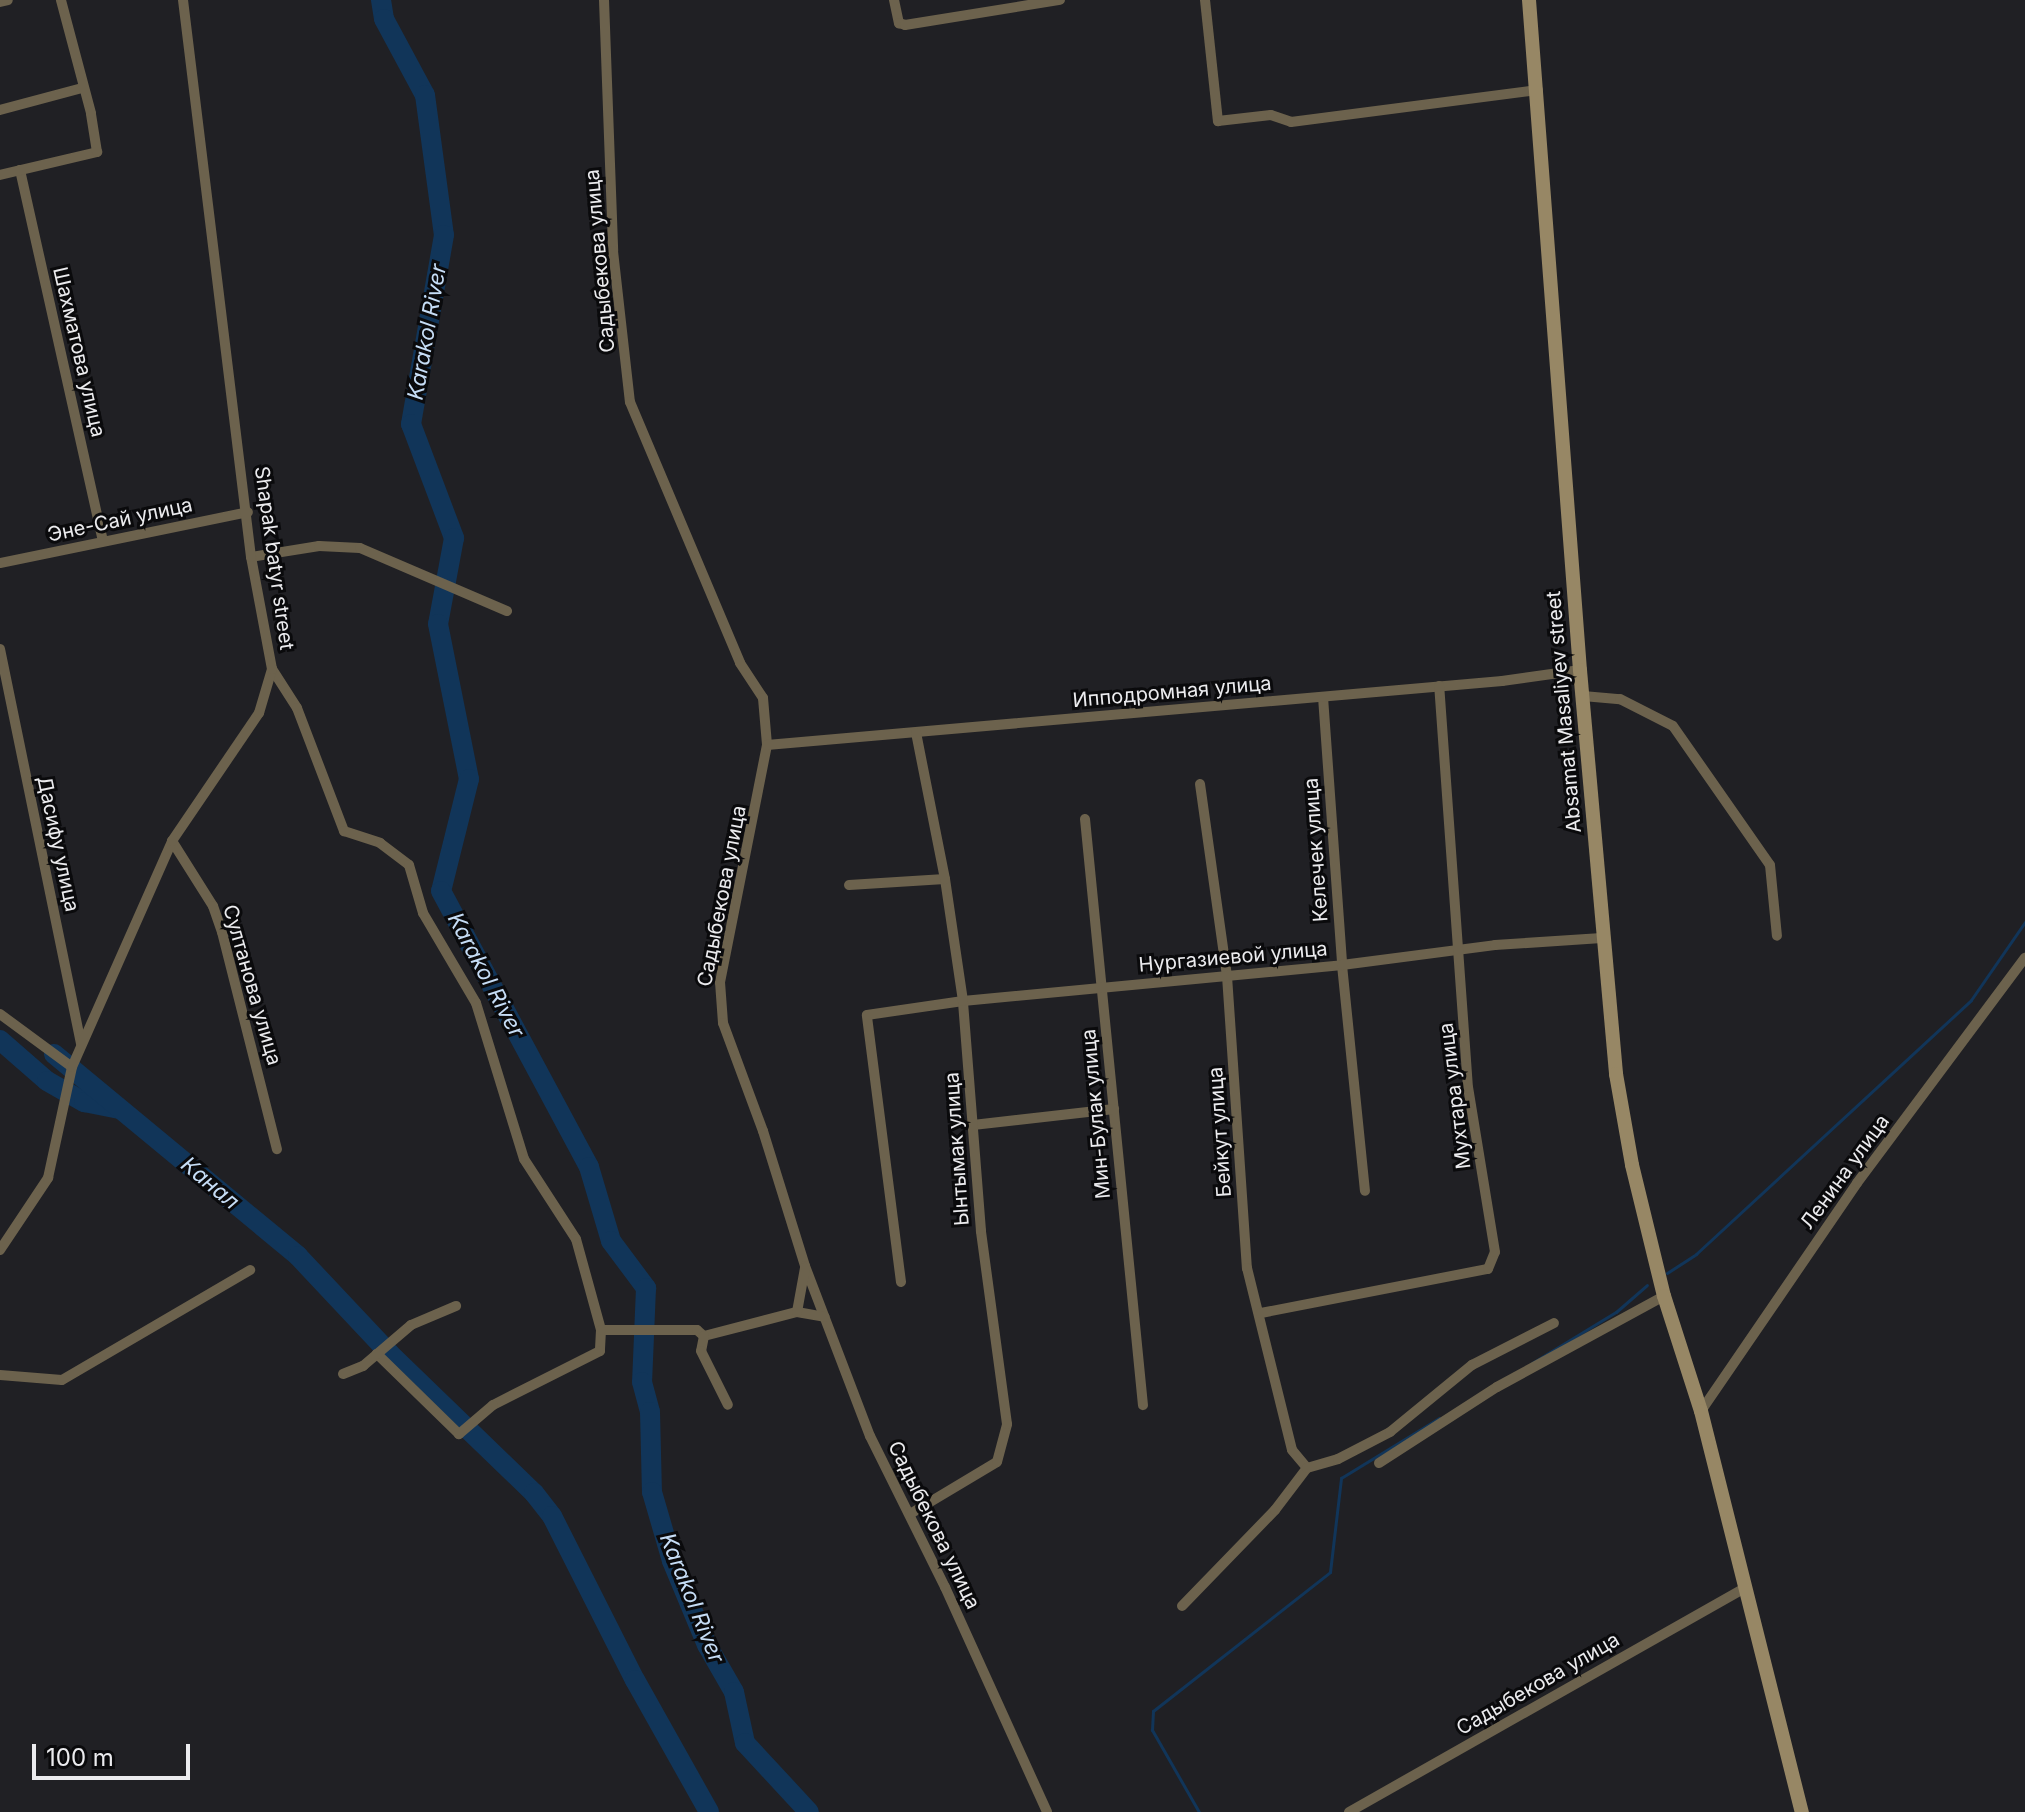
<!DOCTYPE html>
<html>
<head>
<meta charset="utf-8">
<style>
  body { margin:0 }
  #map { position:relative; width:2025px; height:1812px; overflow:hidden; background:#202024; font-family:Inter,sans-serif }
  div>[style] { position:absolute }
  .stream>* { height:3px; margin:-1.5px; padding:0 1.5px; transform-origin:1.5px; border-radius:1.5px; background:#113559 }
  .river>* { height:20px; margin:-10px; padding:0 10px; transform-origin:10px; border-radius:10px; background:#113559 }
  .street>* { height:10px; margin:-5px; padding:0 5px; transform-origin:5px; border-radius:5px; background:#6c624d }
  .secondary>* { height:14px; margin:-7px; padding:0 7px; transform-origin:7px; border-radius:7px; background:#978765 }
  span { translate:-50% -50%; white-space:nowrap; text-align:center; line-height:1.15; -webkit-text-stroke:6px #0a0a0c; paint-order:stroke }
  .street-label { font-size:20px; color:#ebebee }
  .water-label { font-size:22px; color:#c6ddf6; font-style:italic }
  .scale { position:absolute; left:32px; top:1744px; width:158px; height:36px; box-sizing:border-box; border:4px solid #ebebee; border-top:0; padding-left:10px; font-size:24px; line-height:28px; white-space:nowrap; color:#ebebee; -webkit-text-stroke:6px #0a0a0c; paint-order:stroke }
</style>
</head>
<body>
<div id="map">
  <div class="stream">
    <div style="left:1667px;top:1273px;width:35px;rotate:-33deg"></div>
    <div style="left:1696px;top:1254px;width:374px;rotate:-42.7deg"></div>
    <div style="left:1971px;top:1000px;width:95px;rotate:-55.3deg"></div>
    <div style="left:1532px;top:1363px;width:98px;rotate:-31.3deg"></div>
    <div style="left:1616px;top:1312px;width:41px;rotate:-41.1deg"></div>
    <div style="left:1199px;top:1812px;width:95px;rotate:-119.8deg"></div>
    <div style="left:1152px;top:1730px;width:19px;rotate:-87deg"></div>
    <div style="left:1153px;top:1711px;width:225px;rotate:-38.1deg"></div>
    <div style="left:1330px;top:1572px;width:95px;rotate:-83.3deg"></div>
    <div style="left:1341px;top:1478px;width:115px;rotate:-31.5deg"></div>
  </div>
  <div class="river">
    <div style="left:381px;top:0;width:19px;rotate:81deg"></div>
    <div style="left:384px;top:19px;width:86px;rotate:61.7deg"></div>
    <div style="left:425px;top:95px;width:141px;rotate:82.3deg"></div>
    <div style="left:444px;top:235px;width:192px;rotate:99.9deg"></div>
    <div style="left:411px;top:424px;width:122px;rotate:69.3deg"></div>
    <div style="left:454px;top:538px;width:87px;rotate:100.5deg"></div>
    <div style="left:438px;top:624px;width:158px;rotate:78.7deg"></div>
    <div style="left:469px;top:779px;width:115px;rotate:104deg"></div>
    <div style="left:441px;top:891px;width:313px;rotate:61.8deg"></div>
    <div style="left:589px;top:1167px;width:77px;rotate:73.4deg"></div>
    <div style="left:611px;top:1241px;width:59px;rotate:53.3deg"></div>
    <div style="left:646px;top:1288px;width:94px;rotate:92.4deg"></div>
    <div style="left:642px;top:1382px;width:31px;rotate:75deg"></div>
    <div style="left:650px;top:1412px;width:80px;rotate:88.6deg"></div>
    <div style="left:652px;top:1492px;width:72px;rotate:73.8deg"></div>
    <div style="left:672px;top:1561px;width:91px;rotate:67.4deg"></div>
    <div style="left:707px;top:1645px;width:54px;rotate:60.1deg"></div>
    <div style="left:734px;top:1692px;width:52px;rotate:77.8deg"></div>
    <div style="left:745px;top:1743px;width:94px;rotate:47.2deg"></div>
    <div style="left:0;top:1040px;width:62px;rotate:41.1deg"></div>
    <div style="left:47px;top:1081px;width:43px;rotate:29.6deg"></div>
    <div style="left:84px;top:1102px;width:36px;rotate:11deg"></div>
    <div style="left:54px;top:1054px;width:317px;rotate:39.6deg"></div>
    <div style="left:298px;top:1256px;width:133px;rotate:46.8deg"></div>
    <div style="left:389px;top:1353px;width:202px;rotate:44deg"></div>
    <div style="left:534px;top:1493px;width:29px;rotate:52deg"></div>
    <div style="left:552px;top:1516px;width:184px;rotate:63.2deg"></div>
    <div style="left:635px;top:1680px;width:151px;rotate:60.7deg"></div>
  </div>
  <div class="street">
    <div style="left:604px;top:0;width:251px;rotate:87.9deg"></div>
    <div style="left:613px;top:251px;width:152px;rotate:83.6deg"></div>
    <div style="left:630px;top:402px;width:283px;rotate:67.1deg"></div>
    <div style="left:740px;top:663px;width:42px;rotate:56.7deg"></div>
    <div style="left:763px;top:698px;width:47px;rotate:85.1deg"></div>
    <div style="left:767px;top:745px;width:242px;rotate:101.2deg"></div>
    <div style="left:720px;top:982px;width:41px;rotate:85.8deg"></div>
    <div style="left:723px;top:1023px;width:115px;rotate:69.7deg"></div>
    <div style="left:763px;top:1131px;width:141px;rotate:72.7deg"></div>
    <div style="left:805px;top:1266px;width:182px;rotate:69.1deg"></div>
    <div style="left:870px;top:1436px;width:169px;rotate:63.6deg"></div>
    <div style="left:945px;top:1587px;width:247px;rotate:65.6deg"></div>
    <div style="left:894px;top:0;width:24px;rotate:78deg"></div>
    <div style="left:899px;top:23px;width:6px;rotate:18deg"></div>
    <div style="left:905px;top:25px;width:157px;rotate:-9.2deg"></div>
    <div style="left:1205px;top:0;width:122px;rotate:83.9deg"></div>
    <div style="left:1218px;top:121px;width:53px;rotate:-6.5deg"></div>
    <div style="left:1271px;top:115px;width:21px;rotate:19deg"></div>
    <div style="left:1291px;top:122px;width:249px;rotate:-7.4deg"></div>
    <div style="left:0;top:2px;width:8px;rotate:-14deg"></div>
    <div style="left:0;top:110px;width:85px;rotate:-15deg"></div>
    <div style="left:20px;top:170px;width:380px;rotate:77.4deg"></div>
    <div style="left:0;top:175px;width:100px;rotate:-13.3deg"></div>
    <div style="left:97px;top:152px;width:39px;rotate:-99deg"></div>
    <div style="left:91px;top:113px;width:117px;rotate:-104.9deg"></div>
    <div style="left:251px;top:557px;width:69px;rotate:-9.2deg"></div>
    <div style="left:319px;top:546px;width:41px;rotate:2.8deg"></div>
    <div style="left:360px;top:548px;width:160px;rotate:23.2deg"></div>
    <div style="left:0;top:563px;width:253px;rotate:-11.6deg"></div>
    <div style="left:0;top:649px;width:404px;rotate:78.4deg"></div>
    <div style="left:272px;top:669px;width:46px;rotate:57.3deg"></div>
    <div style="left:297px;top:708px;width:132px;rotate:69.1deg"></div>
    <div style="left:344px;top:831px;width:38px;rotate:18deg"></div>
    <div style="left:380px;top:843px;width:36px;rotate:37deg"></div>
    <div style="left:409px;top:865px;width:50px;rotate:73.7deg"></div>
    <div style="left:423px;top:913px;width:104px;rotate:59.5deg"></div>
    <div style="left:476px;top:1003px;width:163px;rotate:72.9deg"></div>
    <div style="left:524px;top:1159px;width:95px;rotate:57deg"></div>
    <div style="left:576px;top:1239px;width:94px;rotate:74.6deg"></div>
    <div style="left:601px;top:1330px;width:21px;rotate:93deg"></div>
    <div style="left:600px;top:1351px;width:120px;rotate:153.2deg"></div>
    <div style="left:493px;top:1405px;width:45px;rotate:139.5deg"></div>
    <div style="left:459px;top:1434px;width:115px;rotate:-135.7deg"></div>
    <div style="left:1583px;top:696px;width:37px;rotate:5deg"></div>
    <div style="left:1620px;top:699px;width:59px;rotate:27deg"></div>
    <div style="left:1673px;top:726px;width:169px;rotate:55.1deg"></div>
    <div style="left:1770px;top:865px;width:71px;rotate:84.4deg"></div>
    <div style="left:1323px;top:697px;width:269px;rotate:85.9deg"></div>
    <div style="left:1342px;top:965px;width:227px;rotate:84.2deg"></div>
    <div style="left:767px;top:745px;width:738px;rotate:-4.98deg"></div>
    <div style="left:1502px;top:681px;width:79px;rotate:-8deg"></div>
    <div style="left:1200px;top:784px;width:194px;rotate:82deg"></div>
    <div style="left:1227px;top:976px;width:293px;rotate:86.1deg"></div>
    <div style="left:1247px;top:1268px;width:187px;rotate:76.1deg"></div>
    <div style="left:1292px;top:1450px;width:23px;rotate:50deg"></div>
    <div style="left:1085px;top:819px;width:589px;rotate:84.35deg"></div>
    <div style="left:172px;top:841px;width:77px;rotate:57.8deg"></div>
    <div style="left:213px;top:906px;width:28px;rotate:71deg"></div>
    <div style="left:222px;top:932px;width:224px;rotate:75.8deg"></div>
    <div style="left:849px;top:885px;width:96px;rotate:-3.6deg"></div>
    <div style="left:0;top:1014px;width:89px;rotate:36.4deg"></div>
    <div style="left:973px;top:1125px;width:142px;rotate:-6.5deg"></div>
    <div style="left:0;top:1250px;width:87px;rotate:-56.3deg"></div>
    <div style="left:48px;top:1178px;width:114px;rotate:-77.8deg"></div>
    <div style="left:72px;top:1067px;width:247px;rotate:-66.1deg"></div>
    <div style="left:172px;top:841px;width:155px;rotate:-55.8deg"></div>
    <div style="left:259px;top:713px;width:46px;rotate:-73.5deg"></div>
    <div style="left:272px;top:669px;width:114px;rotate:-100.6deg"></div>
    <div style="left:251px;top:557px;width:561px;rotate:-96.96deg"></div>
    <div style="left:901px;top:1282px;width:269px;rotate:-97.3deg"></div>
    <div style="left:867px;top:1015px;width:97px;rotate:-8.3deg"></div>
    <div style="left:963px;top:1001px;width:381px;rotate:-5.4deg"></div>
    <div style="left:1342px;top:965px;width:154px;rotate:-7.4deg"></div>
    <div style="left:1495px;top:945px;width:107px;rotate:-3.7deg"></div>
    <div style="left:797px;top:1312px;width:28px;rotate:10deg"></div>
    <div style="left:1261px;top:1313px;width:231px;rotate:-11deg"></div>
    <div style="left:1488px;top:1269px;width:18px;rotate:-68deg"></div>
    <div style="left:1495px;top:1252px;width:166px;rotate:-99.3deg"></div>
    <div style="left:1468px;top:1088px;width:403px;rotate:-94.1deg"></div>
    <div style="left:601px;top:1330px;width:96px"></div>
    <div style="left:697px;top:1330px;width:9px;rotate:41deg"></div>
    <div style="left:704px;top:1336px;width:96px;rotate:-14.5deg"></div>
    <div style="left:797px;top:1312px;width:45px;rotate:-79.7deg"></div>
    <div style="left:704px;top:1336px;width:15px;rotate:101deg"></div>
    <div style="left:701px;top:1351px;width:60px;rotate:63.4deg"></div>
    <div style="left:343px;top:1374px;width:22px;rotate:-22deg"></div>
    <div style="left:363px;top:1366px;width:63px;rotate:-40.5deg"></div>
    <div style="left:411px;top:1325px;width:49px;rotate:-22.9deg"></div>
    <div style="left:0;top:1375px;width:62px;rotate:4.6deg"></div>
    <div style="left:62px;top:1380px;width:218px;rotate:-30.3deg"></div>
    <div style="left:1701px;top:1411px;width:276px;rotate:-55.6deg"></div>
    <div style="left:1857px;top:1183px;width:281px;rotate:-53.3deg"></div>
    <div style="left:1379px;top:1463px;width:140px;rotate:-32.8deg"></div>
    <div style="left:1497px;top:1387px;width:190px;rotate:-28.6deg"></div>
    <div style="left:910px;top:1514px;width:101px;rotate:-30.9deg"></div>
    <div style="left:997px;top:1462px;width:39px;rotate:-75deg"></div>
    <div style="left:1007px;top:1424px;width:195px;rotate:-97.7deg"></div>
    <div style="left:981px;top:1231px;width:231px;rotate:-94.5deg"></div>
    <div style="left:963px;top:1001px;width:123px;rotate:-98.4deg"></div>
    <div style="left:945px;top:879px;width:149px;rotate:-101.2deg"></div>
    <div style="left:1182px;top:1606px;width:134px;rotate:-45.9deg"></div>
    <div style="left:1275px;top:1510px;width:53px;rotate:-52.7deg"></div>
    <div style="left:1307px;top:1468px;width:32px;rotate:-16deg"></div>
    <div style="left:1338px;top:1459px;width:59px;rotate:-27.4deg"></div>
    <div style="left:1390px;top:1432px;width:106px;rotate:-39.3deg"></div>
    <div style="left:1472px;top:1365px;width:92px;rotate:-27.1deg"></div>
    <div style="left:1349px;top:1812px;width:455px;rotate:-29.5deg"></div>
  </div>
  <div class="secondary">
    <div style="left:1529px;top:0;width:672px;rotate:85.65deg"></div>
    <div style="left:1580px;top:670px;width:406px;rotate:84.9deg"></div>
    <div style="left:1616px;top:1074px;width:92px;rotate:80deg"></div>
    <div style="left:1632px;top:1165px;width:135px;rotate:76.3deg"></div>
    <div style="left:1664px;top:1296px;width:121px;rotate:72.2deg"></div>
    <div style="left:1701px;top:1411px;width:414px;rotate:75.9deg"></div>
  </div>
  <div class="street-label">
    <span style="left:600px;top:261px;rotate:-95deg">Садыбекова улица</span>
    <span style="left:79px;top:352px;rotate:77deg">Шахматова улица</span>
    <span style="left:120px;top:520px;rotate:-12deg">Эне-Сай улица</span>
    <span style="left:274px;top:558px;rotate:82deg">Shapak batyr street</span>
    <span style="left:1172px;top:692px;rotate:-5deg">Ипподромная улица</span>
    <span style="left:1564px;top:712px;rotate:-95deg">Absamat Masaliyev street</span>
    <span style="left:58px;top:844px;rotate:78deg">Дасифу улица</span>
    <span style="left:1316px;top:850px;rotate:-94deg">Келечек улица</span>
    <span style="left:722px;top:896px;rotate:-79deg">Садыбекова улица</span>
    <span style="left:1233px;top:957px;rotate:-5deg">Нургазиевой улица</span>
    <span style="left:252px;top:985px;rotate:74deg">Султанова улица</span>
    <span style="left:1455px;top:1096px;rotate:-97deg">Мухтара улица</span>
    <span style="left:1096px;top:1114px;rotate:-95deg">Мин-Булак улица</span>
    <span style="left:1220px;top:1132px;rotate:-94deg">Бейкут улица</span>
    <span style="left:957px;top:1149px;rotate:-94deg">Ынтымак улица</span>
    <span style="left:1845px;top:1172px;rotate:-54deg">Ленина улица</span>
    <span style="left:934px;top:1525px;rotate:64deg">Садыбекова улица</span>
    <span style="left:1538px;top:1684px;rotate:-30deg">Садыбекова улица</span>
  </div>
  <div class="water-label">
    <span style="left:427px;top:332px;rotate:-80deg">Karakol River</span>
    <span style="left:486px;top:975px;rotate:62deg">Karakol River</span>
    <span style="left:210px;top:1183px;rotate:40deg">Канал</span>
    <span style="left:692px;top:1598px;rotate:68deg">Karakol River</span>
  </div>
  <div class="scale">100 m</div>
</div>
</body>
</html>
